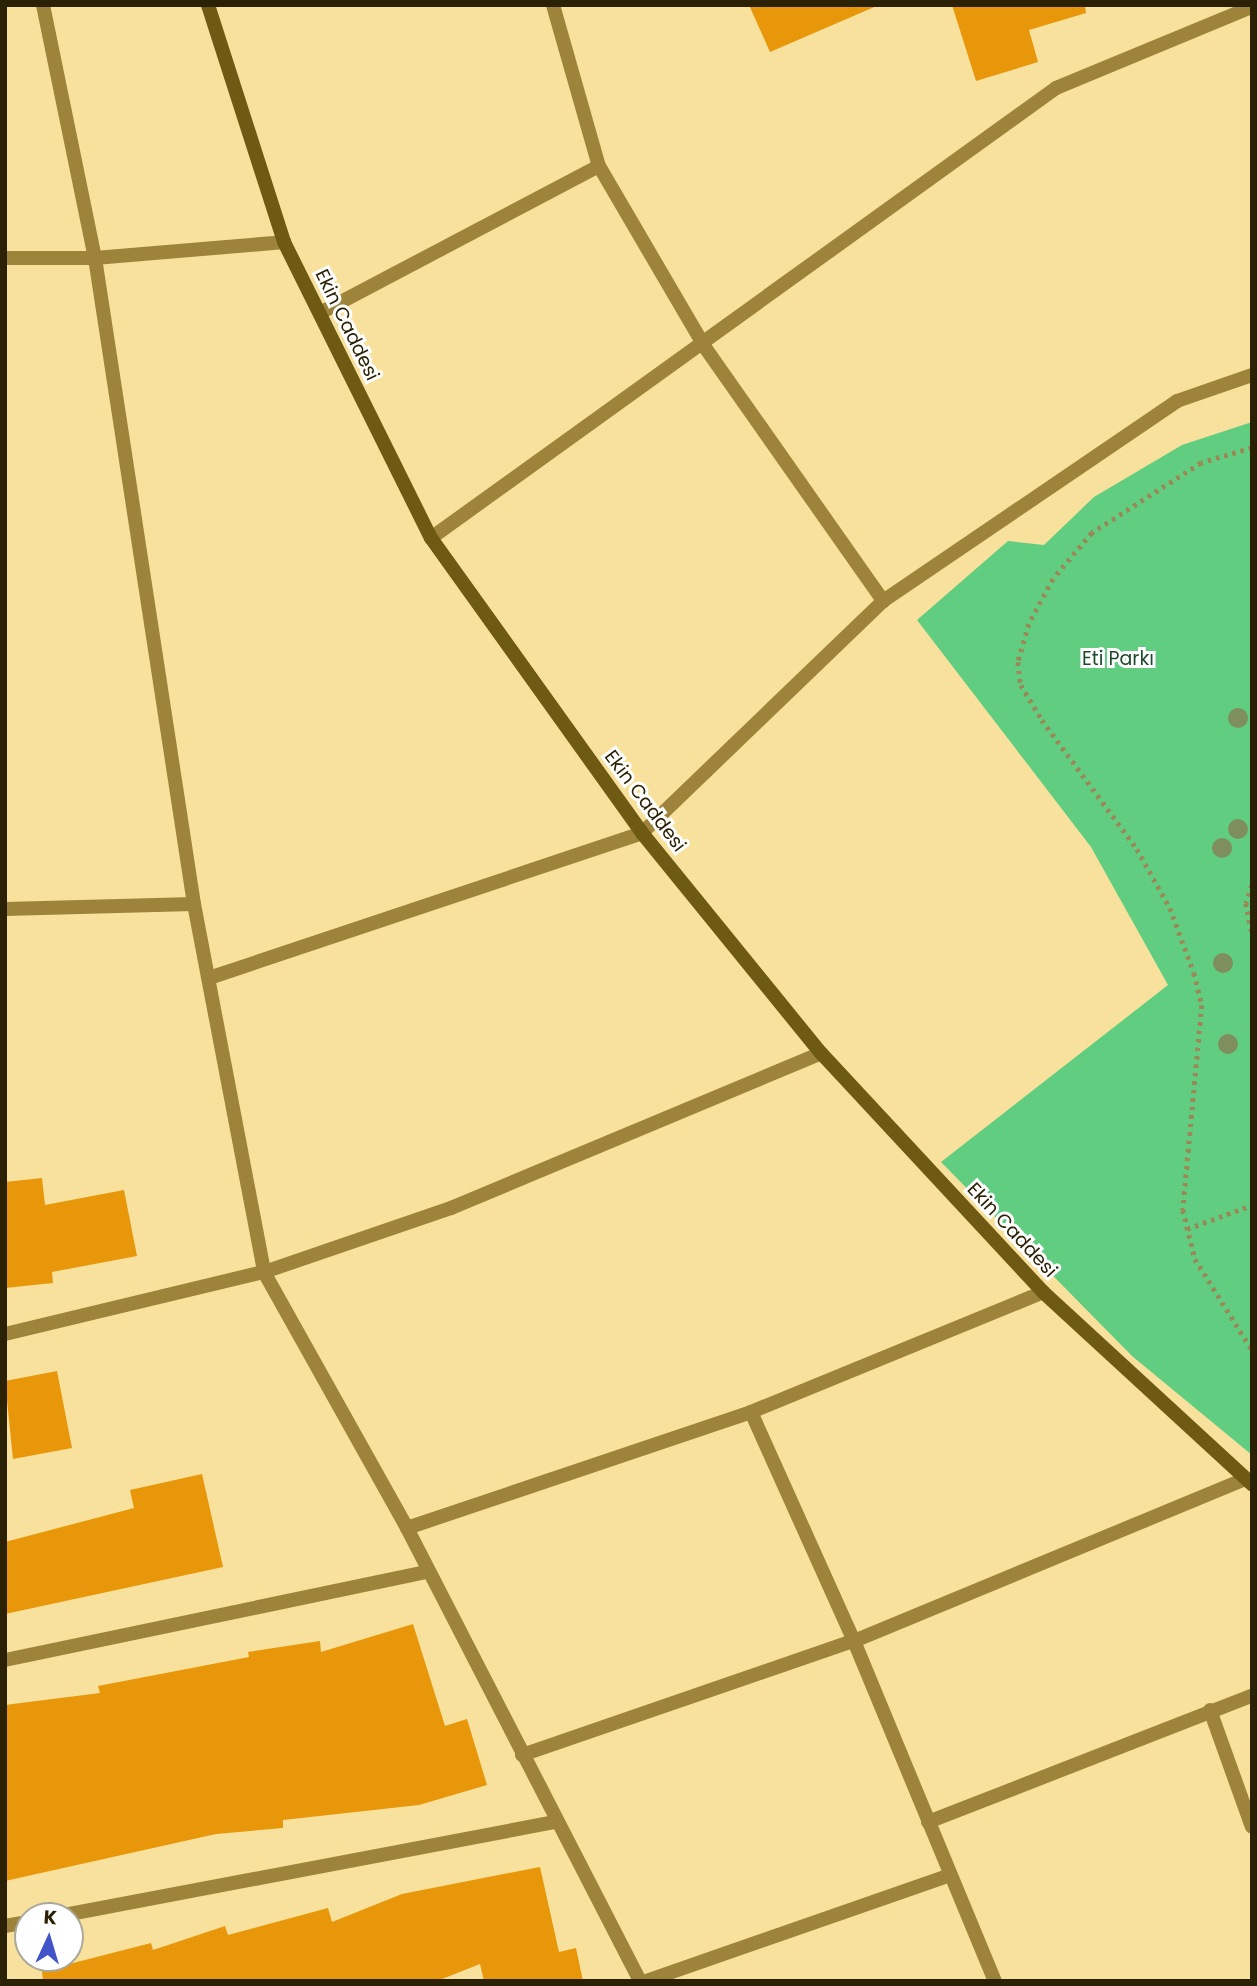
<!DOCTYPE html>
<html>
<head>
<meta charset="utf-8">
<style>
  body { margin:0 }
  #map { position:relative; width:1257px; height:1986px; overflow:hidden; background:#f8e19c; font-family:Poppins,sans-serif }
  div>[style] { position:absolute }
  .green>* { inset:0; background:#60cd81 }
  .building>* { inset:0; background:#e8970a }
  .path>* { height:4.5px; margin-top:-2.25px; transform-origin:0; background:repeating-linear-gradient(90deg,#9a8957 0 3.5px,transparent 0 8.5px) }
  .street>* { height:14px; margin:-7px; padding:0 7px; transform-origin:7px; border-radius:7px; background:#9d843a }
  .secondary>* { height:14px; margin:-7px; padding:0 7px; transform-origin:7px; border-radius:7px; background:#6e5a13 }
  .trees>* { width:20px; height:20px; margin:-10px; border-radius:50%; background:#7f8e5d }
  span { translate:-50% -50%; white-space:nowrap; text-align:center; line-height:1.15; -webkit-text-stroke:6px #fff; paint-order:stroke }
  .street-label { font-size:19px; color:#2b2206 }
  .park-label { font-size:19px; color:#1c4a2a }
  .frame { position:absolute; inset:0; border:7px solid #2b2206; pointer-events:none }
  .north { position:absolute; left:14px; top:1902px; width:70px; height:70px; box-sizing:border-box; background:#fff; border:2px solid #aaa79b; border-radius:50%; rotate:4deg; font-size:19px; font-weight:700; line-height:28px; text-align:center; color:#2b2206 }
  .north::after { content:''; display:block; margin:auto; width:24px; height:32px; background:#4155c8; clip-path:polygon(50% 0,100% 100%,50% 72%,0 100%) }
</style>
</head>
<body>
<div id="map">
  <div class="green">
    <div style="clip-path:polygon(1252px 422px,1252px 1455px,1132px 1356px,941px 1162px,1168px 985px,1091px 847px,917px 620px,1008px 541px,1044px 545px,1094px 497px,1182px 445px)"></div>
  </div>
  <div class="building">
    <div style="clip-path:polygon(749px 5px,879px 5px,770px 52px)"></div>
    <div style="clip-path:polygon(952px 5px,1085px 5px,1086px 13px,1029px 30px,1038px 62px,976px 81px)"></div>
    <div style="clip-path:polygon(42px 1178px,45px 1205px,124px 1190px,137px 1256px,52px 1272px,53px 1283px,5px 1288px,5px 1182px)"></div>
    <div style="clip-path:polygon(57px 1371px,72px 1448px,13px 1459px,5px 1381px)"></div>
    <div style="clip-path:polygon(202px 1474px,223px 1567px,5px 1614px,5px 1542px,134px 1508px,130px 1490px)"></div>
    <div style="clip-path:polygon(413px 1624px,445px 1726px,467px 1719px,487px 1785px,419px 1805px,283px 1820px,283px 1828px,216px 1834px,5px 1881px,5px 1705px,100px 1693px,98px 1686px,249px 1657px,248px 1652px,320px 1641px,321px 1652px)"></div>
    <div style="clip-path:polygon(540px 1867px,559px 1952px,576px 1948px,583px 1981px,484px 1981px,480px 1964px,437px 1981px,43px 1981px,42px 1971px,151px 1943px,153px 1950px,225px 1926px,228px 1935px,328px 1908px,332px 1922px,402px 1894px)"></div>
  </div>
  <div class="path">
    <div style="left:1252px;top:448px;width:53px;rotate:163.6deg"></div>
    <div style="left:1201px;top:463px;width:130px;rotate:147.3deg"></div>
    <div style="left:1092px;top:533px;width:60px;rotate:130.3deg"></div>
    <div style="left:1053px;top:579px;width:51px;rotate:118.1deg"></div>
    <div style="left:1029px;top:624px;width:40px;rotate:106deg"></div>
    <div style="left:1018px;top:662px;width:23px;rotate:83deg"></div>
    <div style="left:1021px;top:685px;width:41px;rotate:59deg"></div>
    <div style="left:1042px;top:720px;width:160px;rotate:53.6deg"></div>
    <div style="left:1137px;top:849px;width:68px;rotate:60.8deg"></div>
    <div style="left:1170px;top:908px;width:69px;rotate:69.7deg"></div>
    <div style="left:1194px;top:973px;width:33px;rotate:76deg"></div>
    <div style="left:1202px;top:1005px;width:206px;rotate:95.3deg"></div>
    <div style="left:1183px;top:1210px;width:50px;rotate:76.2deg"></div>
    <div style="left:1195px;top:1259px;width:107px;rotate:57.9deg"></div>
    <div style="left:1252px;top:885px;width:19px;rotate:108deg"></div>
    <div style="left:1246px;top:903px;width:33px;rotate:79deg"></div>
    <div style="left:1187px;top:1229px;width:69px;rotate:-20.3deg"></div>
  </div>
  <div class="street">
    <div style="left:43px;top:5px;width:258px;rotate:78.4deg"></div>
    <div style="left:95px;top:258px;width:654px;rotate:81.29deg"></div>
    <div style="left:194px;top:904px;width:375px;rotate:79.2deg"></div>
    <div style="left:264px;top:1272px;width:293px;rotate:60.8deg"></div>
    <div style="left:407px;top:1528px;width:509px;rotate:62.78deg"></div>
    <div style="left:553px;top:5px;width:167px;rotate:74.1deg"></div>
    <div style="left:599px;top:166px;width:208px;rotate:59.7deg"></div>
    <div style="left:704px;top:346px;width:312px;rotate:54.9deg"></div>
    <div style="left:5px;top:258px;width:90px"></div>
    <div style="left:95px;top:258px;width:190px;rotate:-4.8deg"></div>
    <div style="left:320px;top:313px;width:315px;rotate:-27.8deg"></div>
    <div style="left:431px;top:538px;width:770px;rotate:-35.75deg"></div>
    <div style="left:1056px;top:88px;width:212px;rotate:-22.5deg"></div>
    <div style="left:5px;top:909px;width:189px;rotate:-1.5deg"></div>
    <div style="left:212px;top:977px;width:453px;rotate:-18.5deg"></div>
    <div style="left:642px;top:833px;width:335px;rotate:-43.9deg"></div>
    <div style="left:883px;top:601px;width:356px;rotate:-34.2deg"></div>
    <div style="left:1177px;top:401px;width:79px;rotate:-19.1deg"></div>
    <div style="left:5px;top:1334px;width:266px;rotate:-13.5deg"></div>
    <div style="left:264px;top:1272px;width:198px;rotate:-18.9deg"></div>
    <div style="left:451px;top:1208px;width:401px;rotate:-22.7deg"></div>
    <div style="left:751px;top:1412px;width:251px;rotate:65.8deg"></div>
    <div style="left:854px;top:1641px;width:368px;rotate:67.5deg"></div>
    <div style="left:407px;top:1528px;width:363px;rotate:-18.6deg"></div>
    <div style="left:751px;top:1412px;width:316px;rotate:-22.3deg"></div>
    <div style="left:5px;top:1660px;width:432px;rotate:-11.8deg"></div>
    <div style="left:1210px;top:1710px;width:124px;rotate:70.3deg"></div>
    <div style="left:522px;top:1755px;width:351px;rotate:-19deg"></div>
    <div style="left:854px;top:1641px;width:424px;rotate:-22.5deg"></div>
    <div style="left:928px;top:1822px;width:348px;rotate:-21.3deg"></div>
    <div style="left:59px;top:1916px;width:505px;rotate:-10.73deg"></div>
    <div style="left:5px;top:1926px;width:23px;rotate:-10deg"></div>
    <div style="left:646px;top:1981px;width:322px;rotate:-19.2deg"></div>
  </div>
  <div class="secondary">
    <div style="left:208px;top:5px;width:249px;rotate:72.2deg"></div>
    <div style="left:284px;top:242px;width:330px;rotate:63.6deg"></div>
    <div style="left:431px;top:538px;width:363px;rotate:54.4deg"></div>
    <div style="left:642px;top:833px;width:284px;rotate:50.9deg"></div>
    <div style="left:821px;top:1053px;width:326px;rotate:47.1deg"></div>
    <div style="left:1043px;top:1292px;width:284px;rotate:42.6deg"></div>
  </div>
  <div class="trees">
    <div style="left:1238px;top:718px"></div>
    <div style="left:1238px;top:829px"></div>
    <div style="left:1222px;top:848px"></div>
    <div style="left:1223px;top:963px"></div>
    <div style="left:1228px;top:1044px"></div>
  </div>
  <div class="street-label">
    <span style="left:347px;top:325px;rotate:64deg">Ekin Caddesi</span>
    <span style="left:645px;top:801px;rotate:53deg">Ekin Caddesi</span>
    <span style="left:1012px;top:1230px;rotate:47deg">Ekin Caddesi</span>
  </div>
  <div class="park-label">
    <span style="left:1118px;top:659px">Eti Parkı</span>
  </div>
  <div class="frame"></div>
  <div class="north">K</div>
</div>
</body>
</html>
